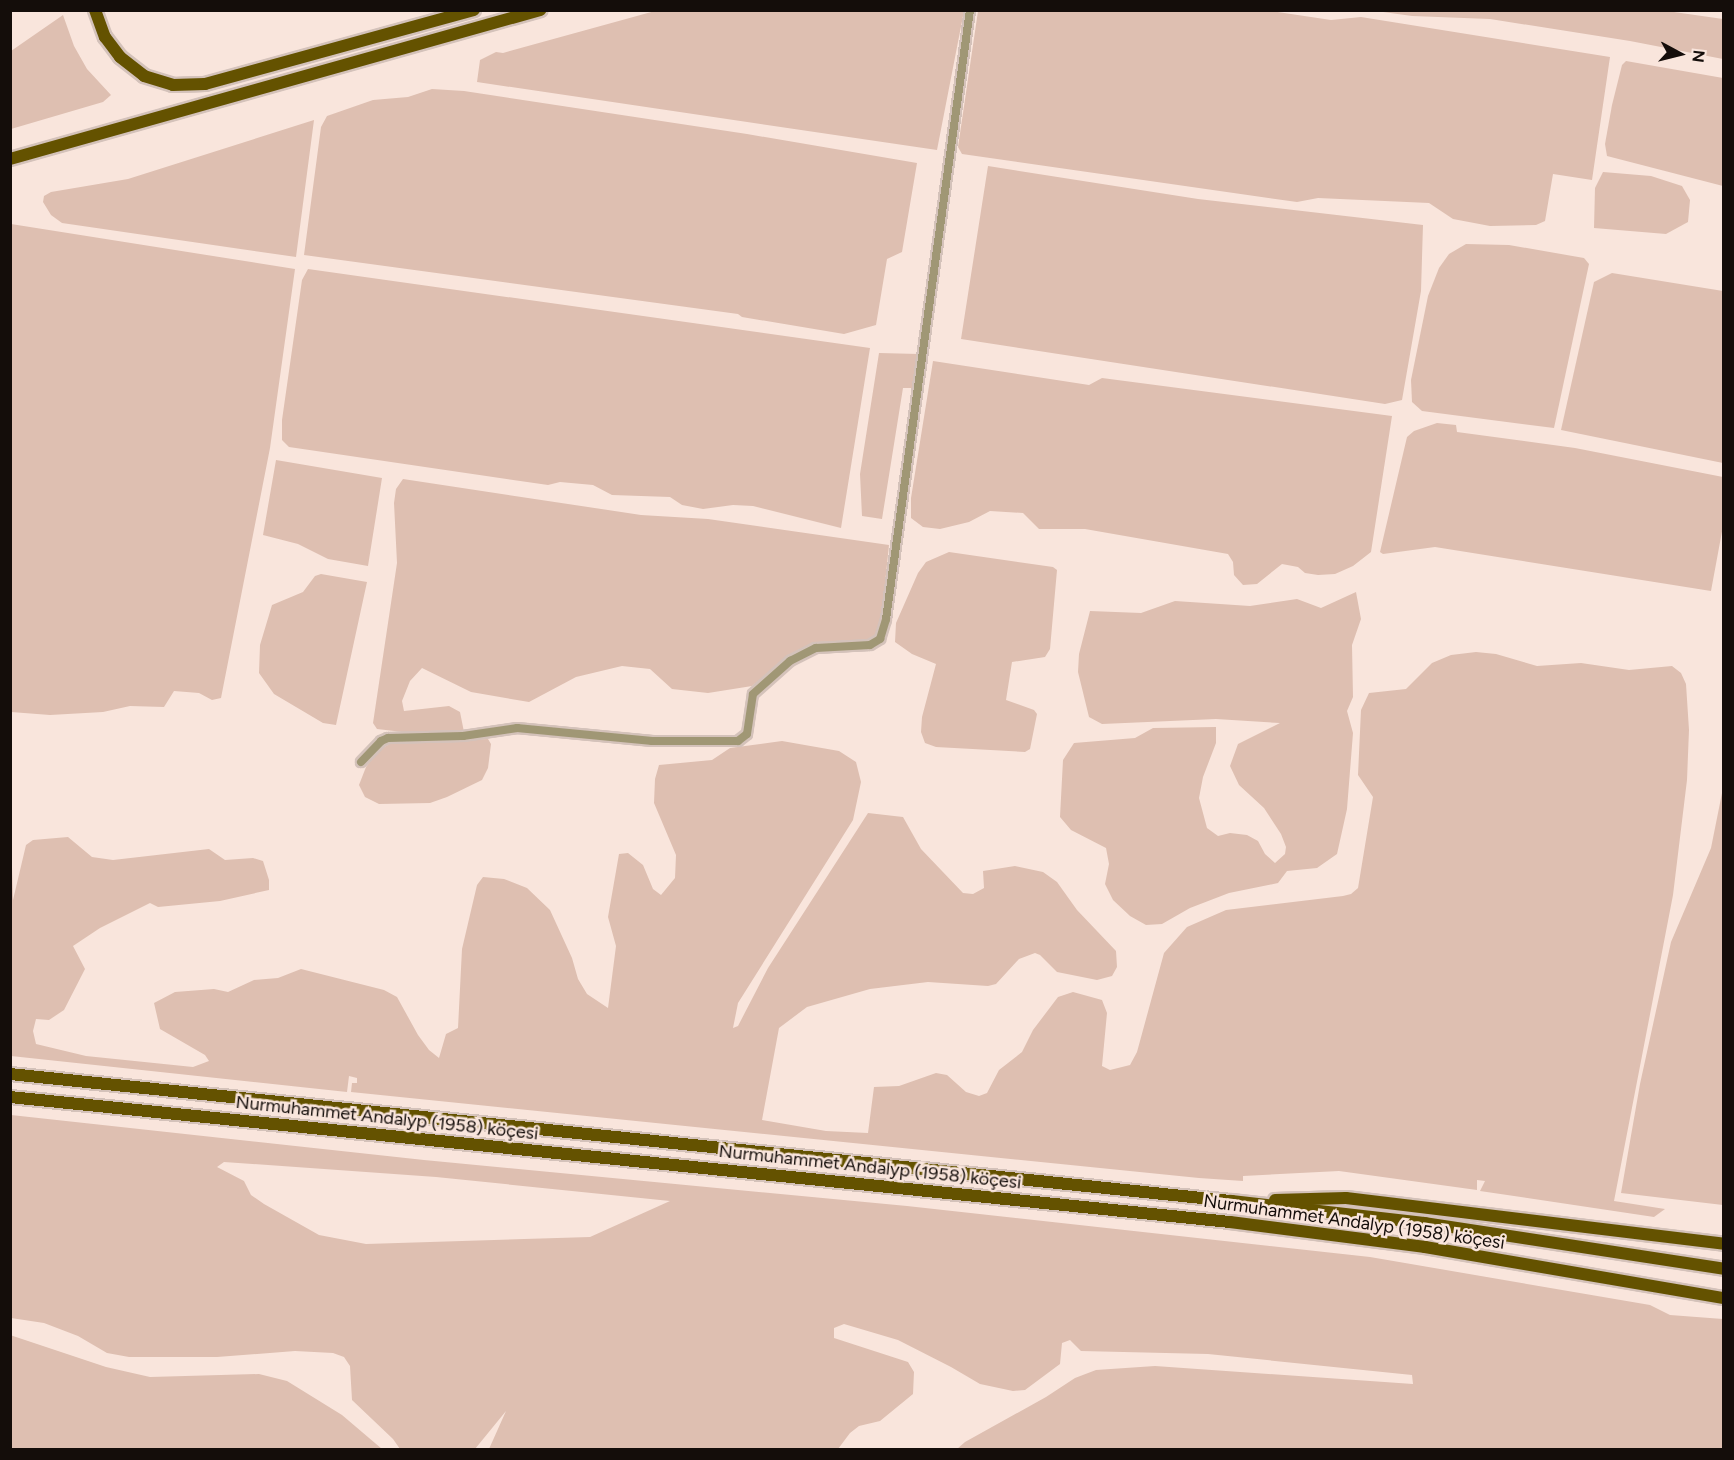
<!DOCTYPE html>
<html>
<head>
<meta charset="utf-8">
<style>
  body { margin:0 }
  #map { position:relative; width:1734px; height:1460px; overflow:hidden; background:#f9e5dc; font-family:Figtree,sans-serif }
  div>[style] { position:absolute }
  .green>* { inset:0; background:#debfb1 }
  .roads { filter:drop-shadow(2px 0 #d4c2ba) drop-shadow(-2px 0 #d4c2ba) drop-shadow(0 2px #d4c2ba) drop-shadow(0 -2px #d4c2ba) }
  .minor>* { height:8px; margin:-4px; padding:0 4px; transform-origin:4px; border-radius:4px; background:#a09775 }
  .primary>* { height:12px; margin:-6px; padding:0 6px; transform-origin:6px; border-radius:6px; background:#645200 }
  span { translate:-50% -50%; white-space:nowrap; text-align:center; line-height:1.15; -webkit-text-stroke:5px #f9e5dc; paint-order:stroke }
  .street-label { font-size:18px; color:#140d0a }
  .frame { position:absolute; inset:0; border:12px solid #140d0a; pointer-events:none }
  .north { position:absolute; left:1650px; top:24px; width:60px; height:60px; -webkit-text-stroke:4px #f9e5dc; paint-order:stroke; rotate:97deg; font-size:16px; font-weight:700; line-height:24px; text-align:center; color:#140d0a }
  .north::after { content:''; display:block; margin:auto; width:21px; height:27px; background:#140d0a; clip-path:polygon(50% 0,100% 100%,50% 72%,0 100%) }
</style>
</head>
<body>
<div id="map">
  <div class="green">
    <div style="clip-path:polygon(1660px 10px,1723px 19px,1723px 59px,1630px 41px,1490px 19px,1412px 16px,1376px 11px)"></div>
    <div style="clip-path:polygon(655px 11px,964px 11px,937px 150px,477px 82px,480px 60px,496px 52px,503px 53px)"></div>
    <div style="clip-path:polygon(978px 11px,1271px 11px,1331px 20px,1361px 17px,1610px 57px,1592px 180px,1553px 174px,1545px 221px,1536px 225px,1490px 226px,1453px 219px,1429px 203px,1318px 198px,1297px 202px,962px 154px,958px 147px)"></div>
    <div style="clip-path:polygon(63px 15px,74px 46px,87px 69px,111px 95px,103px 102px,11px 129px,11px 51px)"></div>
    <div style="clip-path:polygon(1626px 61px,1723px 78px,1723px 186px,1607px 156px,1605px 144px,1612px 105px,1622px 65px)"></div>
    <div style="clip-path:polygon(432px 89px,464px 91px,747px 134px,917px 163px,902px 252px,887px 259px,876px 325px,844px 334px,742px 317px,738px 314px,304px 255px,321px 127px,327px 116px,373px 100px,408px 97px)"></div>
    <div style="clip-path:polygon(314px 120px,296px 257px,62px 223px,51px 215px,43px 202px,44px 196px,51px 192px,128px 179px)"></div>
    <div style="clip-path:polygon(988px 166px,1198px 199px,1423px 225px,1421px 291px,1402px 400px,1385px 404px,961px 339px)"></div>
    <div style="clip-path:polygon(1603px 172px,1651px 176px,1682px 186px,1690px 200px,1688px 222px,1666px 234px,1594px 228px,1595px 188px)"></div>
    <div style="clip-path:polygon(11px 224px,295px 269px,270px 448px,221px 698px,212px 700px,199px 693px,174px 691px,164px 707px,130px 706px,103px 712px,50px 715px,11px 712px)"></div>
    <div style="clip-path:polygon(1466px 244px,1509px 245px,1584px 258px,1589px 264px,1554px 428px,1422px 411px,1412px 402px,1411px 380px,1428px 296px,1439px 268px,1449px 254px)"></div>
    <div style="clip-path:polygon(308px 269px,870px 348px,841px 528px,753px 506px,733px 505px,703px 509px,682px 505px,670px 497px,612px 495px,593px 485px,560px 482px,548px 485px,289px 447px,282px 440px,282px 420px,302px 280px)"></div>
    <div style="clip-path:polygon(1612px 273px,1723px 291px,1723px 463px,1561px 430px,1594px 282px)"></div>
    <div style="clip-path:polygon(879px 353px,919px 354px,913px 388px,903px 388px,882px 519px,862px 516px,860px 474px)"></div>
    <div style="clip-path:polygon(933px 361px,1089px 385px,1102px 378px,1392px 416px,1371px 552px,1353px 566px,1335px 574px,1318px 575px,1305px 573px,1298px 567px,1282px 564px,1257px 584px,1243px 585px,1234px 575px,1233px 562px,1228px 554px,1085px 529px,1039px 529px,1023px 513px,990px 511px,969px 522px,940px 529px,923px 527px,911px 518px,911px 498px)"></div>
    <div style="clip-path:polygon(1437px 423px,1456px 425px,1457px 432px,1575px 448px,1723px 477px,1723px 526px,1711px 591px,1435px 547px,1383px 554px,1380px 552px,1407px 437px,1414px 431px)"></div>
    <div style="clip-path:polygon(276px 460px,382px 478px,368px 566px,328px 559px,298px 544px,263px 535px)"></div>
    <div style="clip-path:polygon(403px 479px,641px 515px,708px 519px,889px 545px,881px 623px,877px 636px,869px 642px,834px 641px,803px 648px,791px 654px,752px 686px,708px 693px,672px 689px,650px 669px,622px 666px,576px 677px,529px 702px,471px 692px,422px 668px,410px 681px,402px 701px,404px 711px,449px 706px,460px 712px,464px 732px,420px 734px,377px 729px,373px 723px,397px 563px,394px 503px,396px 489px)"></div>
    <div style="clip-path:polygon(949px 552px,1053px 567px,1057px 570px,1050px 649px,1045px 657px,1012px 662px,1006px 700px,1034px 710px,1037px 714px,1030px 749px,1025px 752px,936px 747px,925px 743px,921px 732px,922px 717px,936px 664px,912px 654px,895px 642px,896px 623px,918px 573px,926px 562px)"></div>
    <div style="clip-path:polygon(321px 574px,367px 582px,336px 725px,323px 723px,274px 694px,259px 673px,260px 645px,272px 605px,303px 592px,315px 576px)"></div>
    <div style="clip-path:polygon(1356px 592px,1361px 619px,1352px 645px,1353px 697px,1347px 711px,1353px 733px,1347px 809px,1337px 854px,1317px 868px,1287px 871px,1278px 883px,1229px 893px,1190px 908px,1162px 924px,1146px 925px,1130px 916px,1113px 900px,1105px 884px,1109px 864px,1106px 848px,1071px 830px,1060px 817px,1063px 760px,1074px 743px,1135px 738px,1153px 728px,1216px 727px,1216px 743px,1203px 777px,1199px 798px,1207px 828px,1218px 836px,1230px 833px,1247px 835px,1258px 841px,1265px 854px,1275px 863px,1285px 854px,1286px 847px,1281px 834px,1264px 808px,1239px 785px,1230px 766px,1238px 744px,1280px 723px,1216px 719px,1102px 724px,1089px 717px,1078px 672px,1079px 654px,1090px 611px,1141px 613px,1175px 601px,1250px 606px,1297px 599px,1321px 608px)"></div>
    <div style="clip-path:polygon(1476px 652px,1496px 654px,1537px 666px,1581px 663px,1629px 670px,1672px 666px,1681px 673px,1686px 684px,1689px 730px,1687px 780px,1673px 895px,1614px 1201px,1665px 1209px,1654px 1217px,1480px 1191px,1485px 1181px,1477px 1180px,1477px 1190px,1339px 1171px,1243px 1176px,1243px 1181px,1199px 1178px,351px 1092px,352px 1083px,357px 1083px,357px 1078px,349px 1076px,347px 1092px,11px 1056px,11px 834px,13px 900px,26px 845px,33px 840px,68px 837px,92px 857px,113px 860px,209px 849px,225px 860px,253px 858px,263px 861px,269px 880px,269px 890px,220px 901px,158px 907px,150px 903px,100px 928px,73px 946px,85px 969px,64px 1010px,49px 1020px,36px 1019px,33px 1031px,36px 1044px,86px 1056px,193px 1067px,209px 1061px,205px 1055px,160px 1029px,154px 1003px,175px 992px,214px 989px,228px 992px,254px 980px,278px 978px,301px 969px,384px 990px,397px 997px,418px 1035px,429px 1050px,439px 1058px,446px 1034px,458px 1028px,462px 949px,477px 885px,483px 877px,504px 879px,527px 888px,550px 910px,572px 958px,578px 979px,587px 994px,608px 1008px,616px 946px,608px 917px,619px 854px,628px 853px,643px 865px,653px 889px,661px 895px,675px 878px,676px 855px,654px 803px,655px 779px,659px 765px,712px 760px,730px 748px,782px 741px,839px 751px,856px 762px,861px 782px,853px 820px,738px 1003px,733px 1028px,738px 1026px,768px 968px,868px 813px,903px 817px,921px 849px,963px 893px,973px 894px,984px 888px,983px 871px,1015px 866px,1043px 872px,1057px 882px,1077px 910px,1116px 951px,1117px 967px,1112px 976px,1097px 980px,1057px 972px,1040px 955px,1035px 953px,1019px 959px,996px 984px,988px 986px,928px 982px,870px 989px,807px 1007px,779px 1028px,762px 1120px,826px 1131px,868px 1133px,874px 1087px,899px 1086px,936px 1073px,947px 1075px,966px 1092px,979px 1096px,987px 1093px,999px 1070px,1022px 1052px,1033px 1030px,1058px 997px,1073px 992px,1102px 1000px,1107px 1013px,1102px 1066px,1110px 1070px,1130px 1065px,1137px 1052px,1164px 953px,1187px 927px,1226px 910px,1343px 896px,1351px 894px,1358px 888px,1373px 797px,1358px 775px,1361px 710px,1369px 693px,1406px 689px,1432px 663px,1451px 655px)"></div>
    <div style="clip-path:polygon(488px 739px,491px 744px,488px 768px,482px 780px,447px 797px,430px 803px,379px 804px,365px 797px,359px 785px,366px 767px,378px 751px,391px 743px)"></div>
    <div style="clip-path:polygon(1723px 788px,1723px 1205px,1621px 1193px,1640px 1084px,1671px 942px,1711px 848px)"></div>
    <div style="clip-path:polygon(evenodd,11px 1115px,424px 1160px,907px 1206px,1370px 1257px,1650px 1305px,1670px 1315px,1723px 1319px,1723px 1449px,957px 1449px,965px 1442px,1046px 1397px,1075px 1378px,1096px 1370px,1155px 1366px,1413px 1384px,1412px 1375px,1208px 1354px,1081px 1351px,1070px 1340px,1062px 1343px,1060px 1364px,1025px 1390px,1013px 1391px,980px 1384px,951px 1367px,898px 1340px,844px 1324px,834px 1328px,834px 1338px,908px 1362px,914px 1372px,913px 1394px,880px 1421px,859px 1426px,850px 1433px,838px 1449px,489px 1449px,506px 1411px,475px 1449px,400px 1449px,393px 1439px,352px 1400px,350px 1366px,344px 1357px,333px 1353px,295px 1351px,217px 1357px,129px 1357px,107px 1353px,78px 1336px,44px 1323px,11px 1318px,11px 1115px,224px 1162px,436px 1177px,670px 1201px,590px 1237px,366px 1244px,319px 1235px,264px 1204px,251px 1195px,244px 1181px,217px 1167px,224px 1162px)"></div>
    <div style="clip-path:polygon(10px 1335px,106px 1367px,150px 1377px,259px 1374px,287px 1381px,342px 1415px,382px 1449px,11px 1449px)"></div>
  </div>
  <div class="roads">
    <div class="minor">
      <div style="left:361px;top:762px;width:29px;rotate:-46deg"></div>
      <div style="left:381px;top:741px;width:8px;rotate:-23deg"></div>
      <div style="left:388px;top:738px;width:75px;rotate:-1.5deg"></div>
      <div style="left:463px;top:736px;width:55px;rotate:-8.4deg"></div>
      <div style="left:517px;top:728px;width:136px;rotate:5.5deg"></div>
      <div style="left:652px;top:741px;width:86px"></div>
      <div style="left:738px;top:741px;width:11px;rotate:-38deg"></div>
      <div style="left:747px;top:734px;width:40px;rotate:-81.5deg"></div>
      <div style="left:753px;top:694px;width:50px;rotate:-41.7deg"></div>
      <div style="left:790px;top:661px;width:29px;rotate:-27deg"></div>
      <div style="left:816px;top:648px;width:54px;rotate:-3.2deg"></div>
      <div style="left:870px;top:645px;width:12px;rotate:-31deg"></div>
      <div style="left:880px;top:639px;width:21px;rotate:-73deg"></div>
      <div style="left:886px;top:619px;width:615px;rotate:-82.15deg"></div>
    </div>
    <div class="primary">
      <div style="left:95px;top:10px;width:29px;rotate:70deg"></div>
      <div style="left:105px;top:37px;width:25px;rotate:53deg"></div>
      <div style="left:120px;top:57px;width:31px;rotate:38deg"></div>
      <div style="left:144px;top:76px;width:30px;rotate:17deg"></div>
      <div style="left:173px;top:85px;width:32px;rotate:-2deg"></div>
      <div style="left:205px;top:84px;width:279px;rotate:-15.4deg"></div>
      <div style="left:10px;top:159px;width:551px;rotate:-15.7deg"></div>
      <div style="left:10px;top:1074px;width:1228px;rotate:5.94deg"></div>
      <div style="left:1231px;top:1201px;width:195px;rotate:6.5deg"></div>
      <div style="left:1425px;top:1223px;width:303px;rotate:8.7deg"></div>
      <div style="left:10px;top:1097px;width:1226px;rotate:5.85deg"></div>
      <div style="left:1230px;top:1222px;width:197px;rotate:7.3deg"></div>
      <div style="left:1425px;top:1247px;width:303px;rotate:9.7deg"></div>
      <div style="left:1275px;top:1200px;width:71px;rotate:-1.6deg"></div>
      <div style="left:1346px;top:1198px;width:381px;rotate:6.9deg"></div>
    </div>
  </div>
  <div class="street-label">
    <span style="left:387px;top:1118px;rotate:6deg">Nurmuhammet Andalyp (1958) köçesi</span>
    <span style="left:870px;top:1167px;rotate:6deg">Nurmuhammet Andalyp (1958) köçesi</span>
    <span style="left:1354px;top:1222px;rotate:8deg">Nurmuhammet Andalyp (1958) köçesi</span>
  </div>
  <div class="frame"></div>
  <div class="north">N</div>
</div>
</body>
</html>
